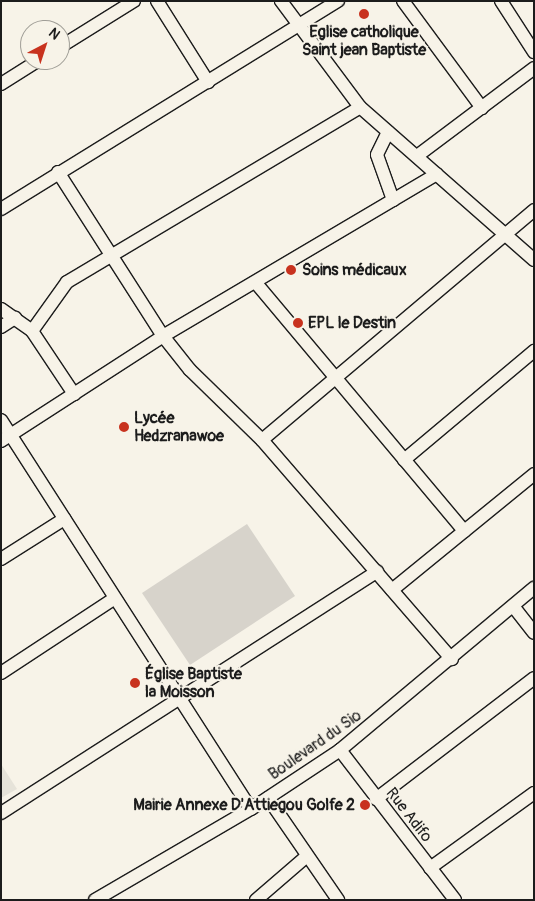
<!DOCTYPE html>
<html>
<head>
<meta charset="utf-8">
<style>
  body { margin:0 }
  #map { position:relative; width:535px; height:901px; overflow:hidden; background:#f7f3e8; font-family:Pangolin,sans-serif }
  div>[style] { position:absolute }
  .built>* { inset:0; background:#e6e3d9 }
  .green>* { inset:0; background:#d7d3cb }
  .roads { filter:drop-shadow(1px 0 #1c1c1c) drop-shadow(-1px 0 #1c1c1c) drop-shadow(0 1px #1c1c1c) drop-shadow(0 -1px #1c1c1c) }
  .minor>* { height:12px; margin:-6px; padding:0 6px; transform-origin:6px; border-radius:6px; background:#f7f3e8 }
  .dots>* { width:14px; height:14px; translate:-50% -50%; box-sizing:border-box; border:2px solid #f7f3e8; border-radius:50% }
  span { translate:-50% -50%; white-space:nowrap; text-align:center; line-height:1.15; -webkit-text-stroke:4px #f7f3e8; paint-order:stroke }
  .poi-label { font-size:16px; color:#1c1c1c; font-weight:700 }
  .left { translate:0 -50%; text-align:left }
  .right { translate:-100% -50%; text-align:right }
  .street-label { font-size:16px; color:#1c1c1c }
  .frame { position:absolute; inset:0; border:2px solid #1c1c1c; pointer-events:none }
  .north { position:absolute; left:20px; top:20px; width:50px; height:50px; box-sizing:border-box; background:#f7f3e8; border:1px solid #9f9d96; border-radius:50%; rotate:40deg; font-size:14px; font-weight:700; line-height:20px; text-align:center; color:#1c1c1c }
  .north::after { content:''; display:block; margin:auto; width:18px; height:22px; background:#c8321e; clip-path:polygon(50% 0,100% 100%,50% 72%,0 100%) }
</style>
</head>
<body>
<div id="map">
  <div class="built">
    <div style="clip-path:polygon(1px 764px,17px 789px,1px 798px)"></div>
  </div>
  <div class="green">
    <div style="clip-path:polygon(247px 524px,295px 596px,190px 665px,142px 593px)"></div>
  </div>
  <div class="roads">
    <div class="minor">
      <div style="left:157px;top:1px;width:96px;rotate:57.8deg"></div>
      <div style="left:281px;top:1px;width:132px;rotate:53.3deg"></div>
      <div style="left:360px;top:107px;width:232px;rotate:41.3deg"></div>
      <div style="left:403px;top:1px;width:133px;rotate:53.6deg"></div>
      <div style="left:501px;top:1px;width:61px;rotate:57.1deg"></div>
      <div style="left:60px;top:47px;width:87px;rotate:-31.9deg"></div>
      <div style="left:1px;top:84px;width:45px;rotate:-32.3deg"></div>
      <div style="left:388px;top:132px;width:25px;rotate:116deg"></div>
      <div style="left:377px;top:155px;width:48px;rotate:70.4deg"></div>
      <div style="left:417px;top:156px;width:146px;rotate:-36.9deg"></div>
      <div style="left:58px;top:172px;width:195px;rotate:57.4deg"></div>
      <div style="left:163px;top:336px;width:43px;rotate:51.5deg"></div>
      <div style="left:190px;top:370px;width:100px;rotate:44.2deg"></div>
      <div style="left:262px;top:440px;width:290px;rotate:49.1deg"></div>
      <div style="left:1px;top:209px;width:396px;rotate:-31.7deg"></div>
      <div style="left:256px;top:283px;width:324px;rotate:50deg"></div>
      <div style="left:1px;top:309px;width:38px;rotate:35deg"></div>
      <div style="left:32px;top:331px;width:76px;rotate:56.3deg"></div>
      <div style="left:1px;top:327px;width:17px;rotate:-33deg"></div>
      <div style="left:32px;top:331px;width:60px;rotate:-54.5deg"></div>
      <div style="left:67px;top:282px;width:341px;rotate:-30.8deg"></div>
      <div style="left:1px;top:420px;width:462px;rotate:57.3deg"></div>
      <div style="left:262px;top:440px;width:356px;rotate:-40.2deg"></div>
      <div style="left:1px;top:441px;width:193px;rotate:-32.9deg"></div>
      <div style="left:163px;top:336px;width:318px;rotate:-30.6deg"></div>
      <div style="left:404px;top:460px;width:170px;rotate:-40deg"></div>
      <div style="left:1px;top:559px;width:75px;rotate:-32.4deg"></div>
      <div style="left:392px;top:590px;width:183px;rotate:-39.2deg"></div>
      <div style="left:513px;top:606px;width:34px;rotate:52deg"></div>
      <div style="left:1px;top:673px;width:136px;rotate:-33.3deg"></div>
      <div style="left:340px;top:750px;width:189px;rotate:52.5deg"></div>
      <div style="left:268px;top:798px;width:124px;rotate:55.5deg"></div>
      <div style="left:376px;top:799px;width:199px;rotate:-37.4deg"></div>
      <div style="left:1px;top:813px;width:447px;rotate:-32.7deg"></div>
      <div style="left:430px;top:868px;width:128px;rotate:-35.8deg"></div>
      <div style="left:95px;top:900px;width:181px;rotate:-30.3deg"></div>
      <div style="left:251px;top:809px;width:107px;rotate:-33.5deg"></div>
      <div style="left:340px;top:750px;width:253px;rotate:-39.9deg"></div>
      <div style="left:256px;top:900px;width:67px;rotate:-40.8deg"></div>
    </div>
  </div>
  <div class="dots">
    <div style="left:364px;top:14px;background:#c8321e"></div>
    <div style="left:291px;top:270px;background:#c8321e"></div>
    <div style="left:298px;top:323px;background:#c8321e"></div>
    <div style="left:124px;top:427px;background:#c8321e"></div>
    <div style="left:135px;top:683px;background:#c8321e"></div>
    <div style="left:365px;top:805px;background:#c8321e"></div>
  </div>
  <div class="poi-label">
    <span style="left:364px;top:41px">Eglise catholique<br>Saint jean Baptiste</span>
    <span class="left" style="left:302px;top:270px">Soins médicaux</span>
    <span class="left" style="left:308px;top:323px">EPL le Destin</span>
    <span class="left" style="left:134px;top:427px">Lycée<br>Hedzranawoe</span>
    <span class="left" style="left:145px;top:683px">Église Baptiste<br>la Moisson</span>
    <span class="right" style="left:355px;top:805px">Mairie Annexe D'Attiegou Golfe 2</span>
  </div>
  <div class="street-label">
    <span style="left:315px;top:745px;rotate:-35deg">Boulevard du Sio</span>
    <span style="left:409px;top:815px;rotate:52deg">Rue Adifo</span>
  </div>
  <div class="frame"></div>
  <div class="north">N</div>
</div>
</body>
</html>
